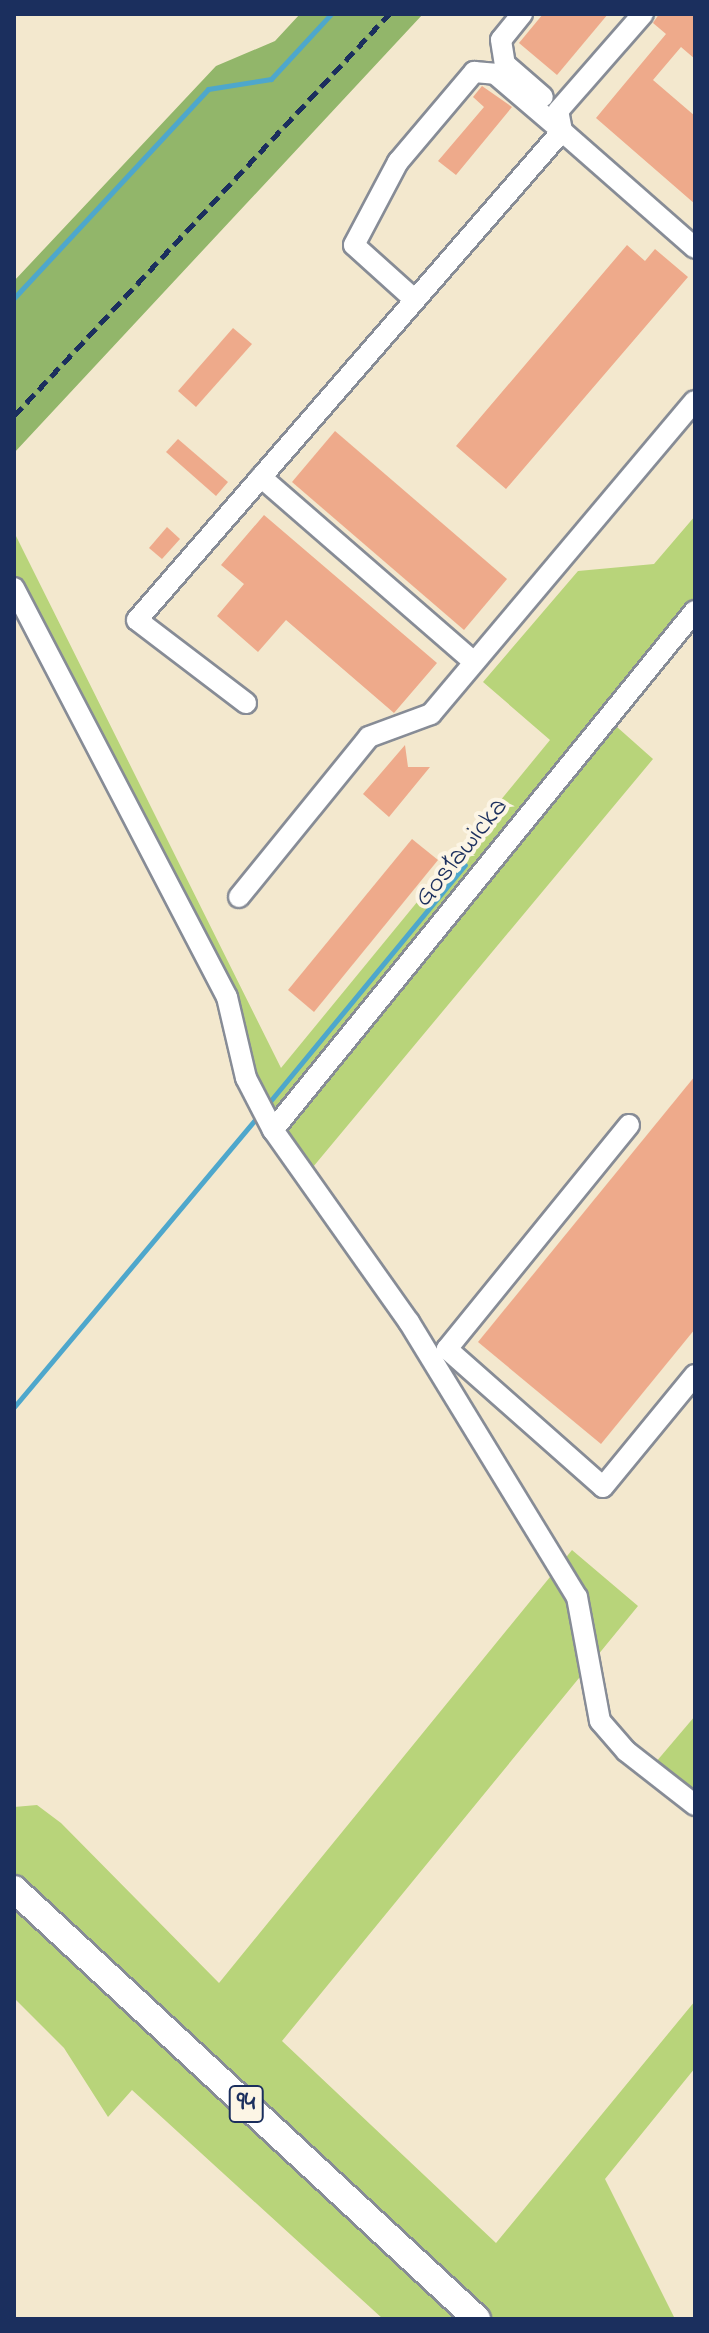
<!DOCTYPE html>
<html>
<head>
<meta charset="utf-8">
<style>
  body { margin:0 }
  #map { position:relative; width:709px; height:2333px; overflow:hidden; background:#f3e8ce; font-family:"Indie Flower",sans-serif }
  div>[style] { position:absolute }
  .green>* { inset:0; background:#b8d47a }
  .forest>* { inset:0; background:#92b66a }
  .stream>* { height:5px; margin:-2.5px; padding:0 2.5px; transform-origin:2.5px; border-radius:2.5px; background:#4ea7cc }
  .building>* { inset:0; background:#eeaa8b }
  .roads { filter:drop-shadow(2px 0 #878c96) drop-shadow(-2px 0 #878c96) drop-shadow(0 2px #878c96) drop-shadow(0 -2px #878c96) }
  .minor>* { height:20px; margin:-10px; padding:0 10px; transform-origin:10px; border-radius:10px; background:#fff }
  .major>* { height:26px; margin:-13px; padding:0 13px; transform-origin:13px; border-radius:13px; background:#fff }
  .rail>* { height:5px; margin-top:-2.5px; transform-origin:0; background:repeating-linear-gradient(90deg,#1b2f5e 0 12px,transparent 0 18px) }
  span { translate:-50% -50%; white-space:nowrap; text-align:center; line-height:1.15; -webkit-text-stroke:8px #fcf5e5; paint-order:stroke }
  .shield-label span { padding:2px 6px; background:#fcf5e5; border:2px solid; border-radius:6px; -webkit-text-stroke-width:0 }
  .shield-label { font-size:26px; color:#1b2f5e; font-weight:700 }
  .street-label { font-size:28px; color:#1b2f5e }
  .frame { position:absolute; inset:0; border:16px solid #1b2f5e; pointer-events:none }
</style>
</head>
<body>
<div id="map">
  <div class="green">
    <div style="clip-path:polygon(695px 516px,695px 611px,608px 719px,653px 759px,303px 1179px,273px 1130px,227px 997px,14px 588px,14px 532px,281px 1068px,550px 740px,483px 682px,578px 571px,654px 564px)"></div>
    <div style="clip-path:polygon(572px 1550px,638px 1606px,282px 2041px,496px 2243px,695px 2001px,695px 2068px,605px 2179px,675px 2319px,383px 2319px,132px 2090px,108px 2117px,64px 2048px,14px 1998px,14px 1807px,37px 1805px,61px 1823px,219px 1983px)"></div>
    <div style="clip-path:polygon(695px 1716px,695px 1805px,650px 1769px)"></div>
  </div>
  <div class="forest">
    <div style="clip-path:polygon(300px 14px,423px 14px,14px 453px,14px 281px,216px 66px,275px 41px)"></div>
  </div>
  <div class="stream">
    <div style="left:14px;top:298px;width:285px;rotate:-47.1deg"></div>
    <div style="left:208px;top:89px;width:64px;rotate:-9deg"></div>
    <div style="left:271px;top:79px;width:88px;rotate:-47.3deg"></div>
    <div style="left:267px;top:1105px;width:311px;rotate:-50.5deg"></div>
    <div style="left:14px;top:1407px;width:380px;rotate:-50deg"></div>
  </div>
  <div class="building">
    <div style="clip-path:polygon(543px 14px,608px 14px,557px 75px,519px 43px)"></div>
    <div style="clip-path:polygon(659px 14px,695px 14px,695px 59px,681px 47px,653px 80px,695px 116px,695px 204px,596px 118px,666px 34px,653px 23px)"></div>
    <div style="clip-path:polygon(482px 86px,512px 107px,456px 175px,438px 161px,484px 107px,473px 97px)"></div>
    <div style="clip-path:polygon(627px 245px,645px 261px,655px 249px,688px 277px,506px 489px,456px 446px)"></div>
    <div style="clip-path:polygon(233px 328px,252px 344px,196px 407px,178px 391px)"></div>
    <div style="clip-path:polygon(335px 431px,507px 579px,464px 630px,292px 482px)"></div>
    <div style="clip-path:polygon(178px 439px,228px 482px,216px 496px,166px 452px)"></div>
    <div style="clip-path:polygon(264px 515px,437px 663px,394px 713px,286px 620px,258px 652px,217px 616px,244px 584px,221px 565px)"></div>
    <div style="clip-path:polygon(167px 527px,180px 539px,162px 559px,149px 548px)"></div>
    <div style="clip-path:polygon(405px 745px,408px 767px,430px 767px,389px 817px,363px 794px)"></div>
    <div style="clip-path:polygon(412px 839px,438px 860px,314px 1012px,288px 990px)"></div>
    <div style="clip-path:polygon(695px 1076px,695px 1329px,601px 1444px,478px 1342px)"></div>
  </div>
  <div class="roads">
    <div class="minor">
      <div style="left:522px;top:14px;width:33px;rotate:129deg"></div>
      <div style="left:501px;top:40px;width:24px;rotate:81deg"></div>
      <div style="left:505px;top:64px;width:50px;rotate:41deg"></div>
      <div style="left:415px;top:300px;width:82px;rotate:-138deg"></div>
      <div style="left:354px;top:245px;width:94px;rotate:-62.1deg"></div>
      <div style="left:398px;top:162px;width:118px;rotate:-49.8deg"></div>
      <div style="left:474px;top:72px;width:21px;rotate:5deg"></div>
      <div style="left:495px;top:74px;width:88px;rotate:40.4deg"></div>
      <div style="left:562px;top:131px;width:20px;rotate:-101deg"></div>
      <div style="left:558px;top:111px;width:129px;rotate:-48.8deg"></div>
      <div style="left:261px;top:477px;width:282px;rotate:41deg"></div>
      <div style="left:14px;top:588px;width:461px;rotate:62.5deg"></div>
      <div style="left:227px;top:997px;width:83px;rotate:76.8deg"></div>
      <div style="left:246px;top:1078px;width:59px;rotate:62.6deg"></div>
      <div style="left:273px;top:1130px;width:235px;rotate:54.7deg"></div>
      <div style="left:409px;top:1322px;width:322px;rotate:58.6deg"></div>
      <div style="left:577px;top:1597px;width:126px;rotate:79.5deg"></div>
      <div style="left:600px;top:1721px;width:40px;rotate:49deg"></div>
      <div style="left:626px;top:1751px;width:88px;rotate:38deg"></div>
      <div style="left:246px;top:703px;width:137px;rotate:-142.7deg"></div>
      <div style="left:137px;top:620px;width:648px;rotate:-49.01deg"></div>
      <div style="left:562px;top:131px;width:177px;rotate:41.3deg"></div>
      <div style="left:239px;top:897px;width:206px;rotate:-50.9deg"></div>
      <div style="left:369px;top:737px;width:66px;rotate:-20.4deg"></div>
      <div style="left:431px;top:714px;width:409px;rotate:-49.9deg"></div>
      <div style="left:629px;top:1125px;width:289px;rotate:129.1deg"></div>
      <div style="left:447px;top:1349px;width:208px;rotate:41.5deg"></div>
      <div style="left:603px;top:1487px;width:145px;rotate:-50.6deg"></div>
      <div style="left:273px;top:1130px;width:669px;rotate:-50.89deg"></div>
    </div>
    <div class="major">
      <div style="left:14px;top:1889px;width:632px;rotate:42.88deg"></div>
    </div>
  </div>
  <div class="rail">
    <div style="left:14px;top:416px;width:550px;rotate:-46.99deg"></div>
  </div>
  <div class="shield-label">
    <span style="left:246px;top:2104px">94</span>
  </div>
  <div class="street-label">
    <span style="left:462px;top:853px;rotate:-51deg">Gosławicka</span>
  </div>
  <div class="frame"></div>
</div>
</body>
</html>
